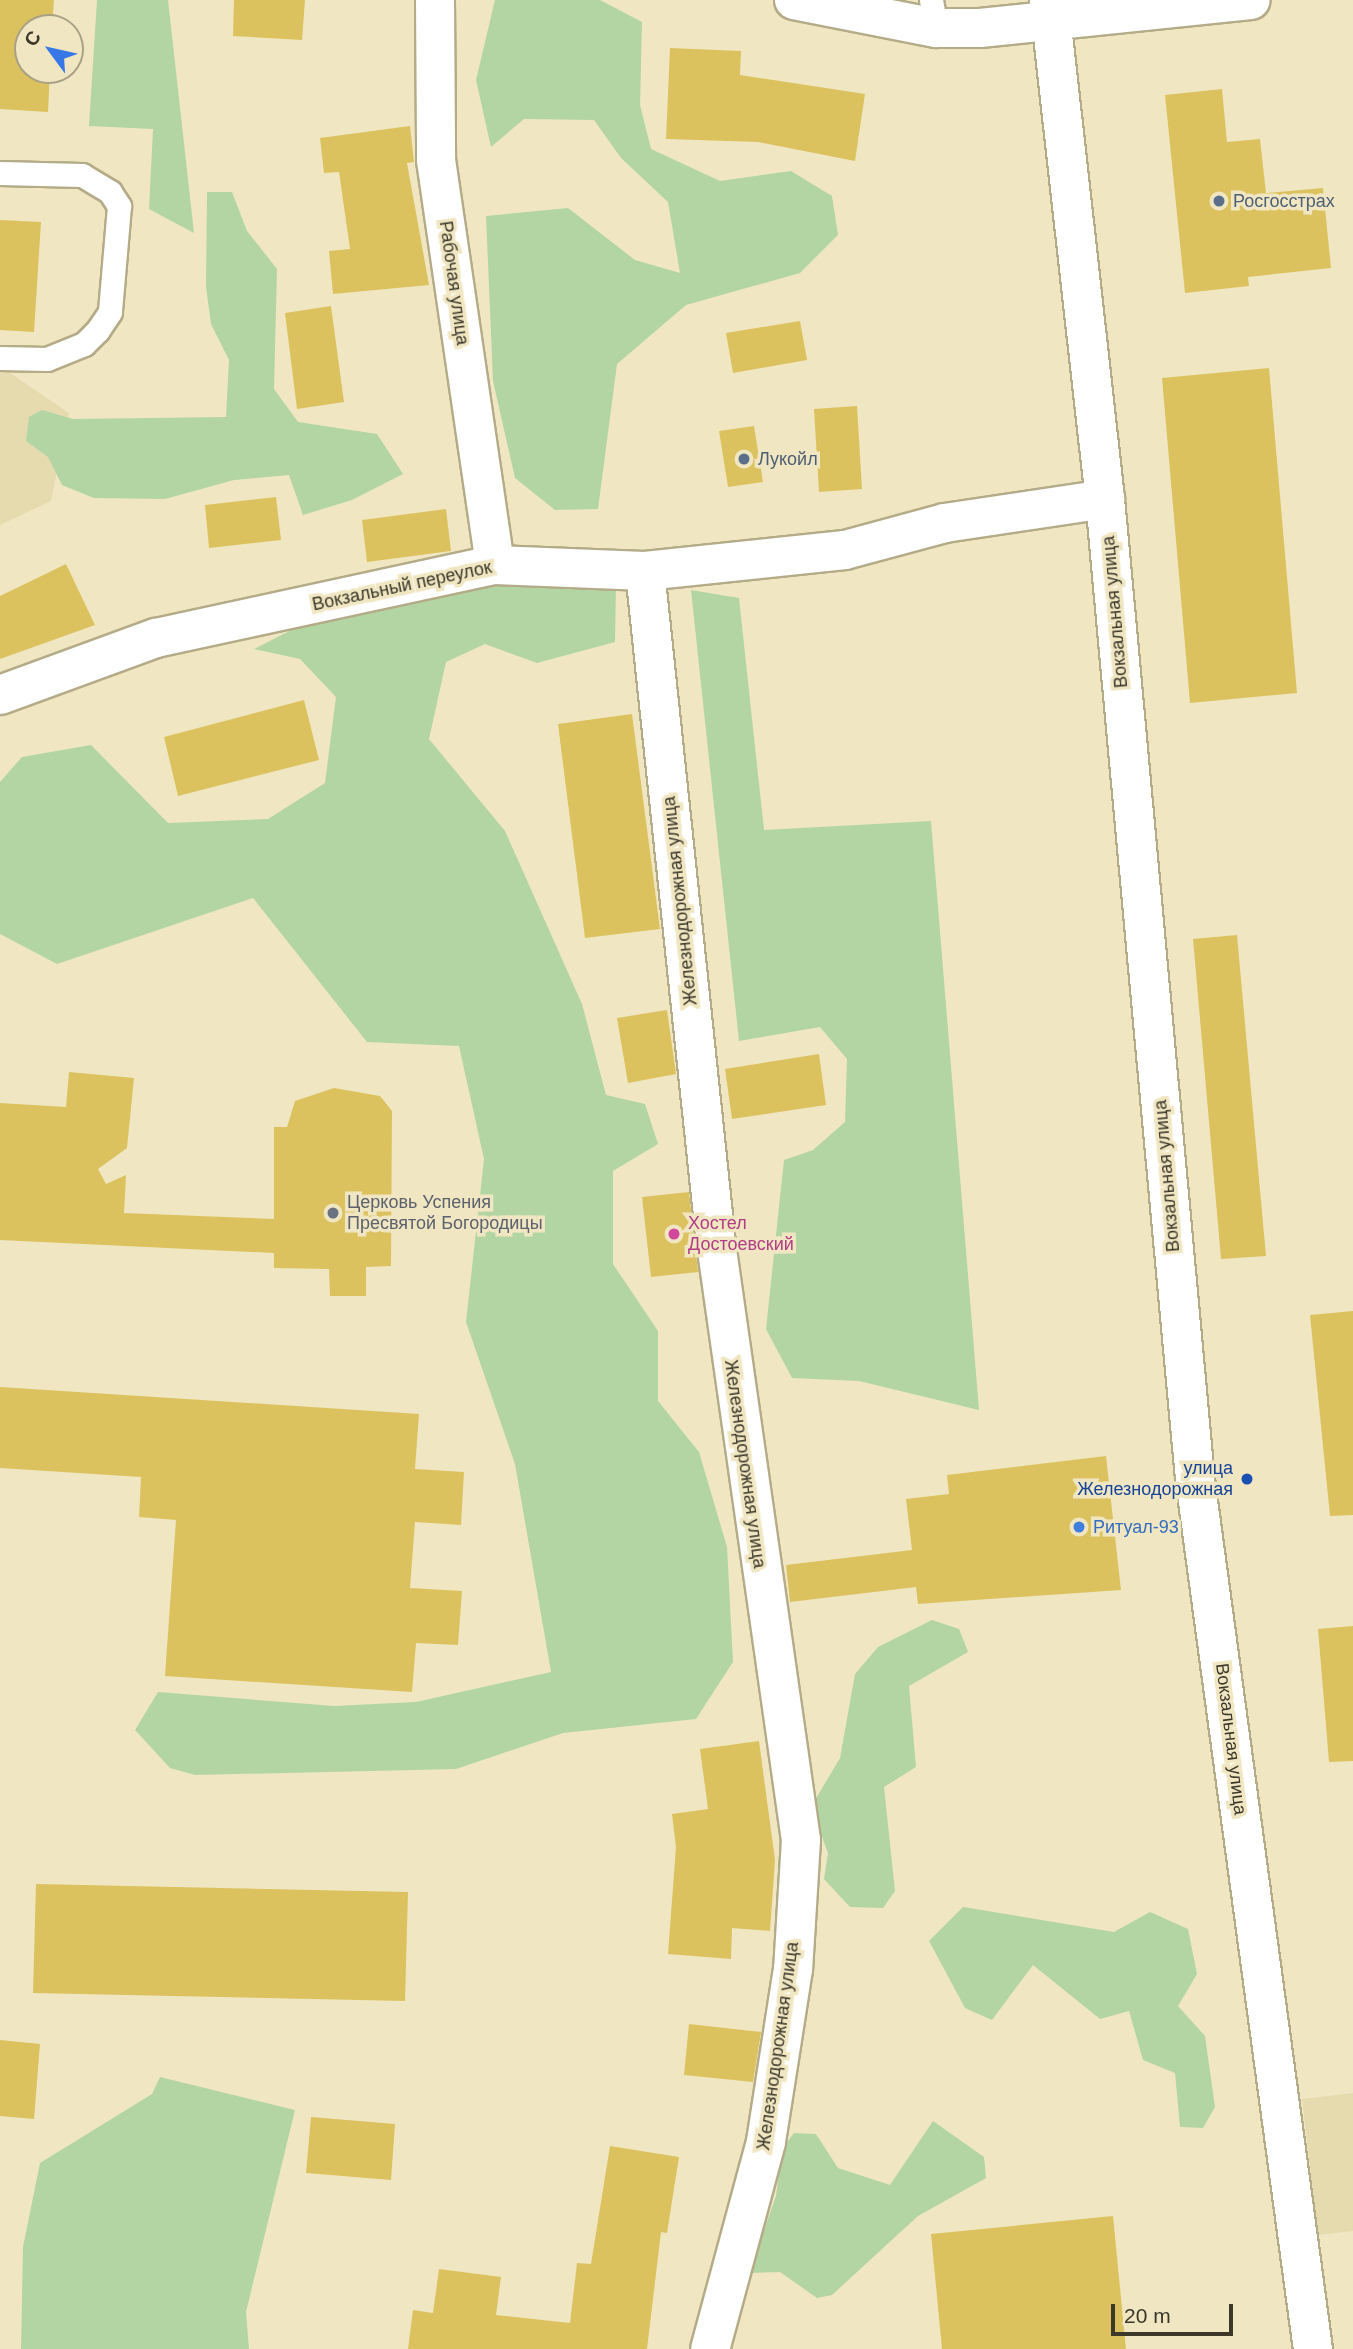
<!DOCTYPE html>
<html>
<head>
<meta charset="utf-8">
<style>
  body { margin:0 }
  #map { position:relative; width:1353px; height:2349px; overflow:hidden; background:#f0e7c2; font-family:Arial,sans-serif }
  div>[style] { position:absolute }
  .built>* { inset:0; background:#e6dbaf }
  .green>* { inset:0; background:#b2d5a3 }
  .building>* { inset:0; background:#dbc25f }
  .roads { filter:drop-shadow(2px 0 #b4ab88) drop-shadow(-2px 0 #b4ab88) drop-shadow(0 2px #b4ab88) drop-shadow(0 -2px #b4ab88) }
  .lane>* { height:23px; margin:-11.5px; padding:0 11.5px; transform-origin:11.5px; border-radius:11.5px; background:#fff }
  .street>* { height:38px; margin:-19px; padding:0 19px; transform-origin:19px; border-radius:19px; background:#fff }
  .secondary>* { height:38px; margin:-19px; padding:0 19px; transform-origin:19px; border-radius:19px; background:#fff }
  .dots>* { width:19px; height:19px; translate:-50% -50%; box-sizing:border-box; border:4px solid #f0e7c2; border-radius:50% }
  span { translate:-50% -50%; white-space:nowrap; text-align:center; line-height:1.15; -webkit-text-stroke:7px #f0e7c2; paint-order:stroke }
  .service-label { font-size:18px; color:#4e5e75 }
  .left { translate:0 -50%; text-align:left }
  .street-label { font-size:18px; color:#3b3729 }
  .worship-label { font-size:18px; color:#5b616d }
  .hotel-label { font-size:18px; color:#b23c85 }
  .transit-label { font-size:18px; color:#164399 }
  .right { translate:-100% -50%; text-align:right }
  .shop-label { font-size:18px; color:#366cbe }
  .north { position:absolute; left:14px; top:14px; width:70px; height:70px; box-sizing:border-box; background:#f0e7c2; border:2px solid #a8a185; border-radius:50%; rotate:303deg; font-size:19px; font-weight:700; line-height:28px; text-align:center; color:#3b3729 }
  .north::after { content:''; display:block; margin:auto; width:24px; height:32px; background:#3878e6; clip-path:polygon(50% 0,100% 100%,50% 72%,0 100%) }
  .scale { position:absolute; left:1111px; top:2304px; width:122px; height:32px; box-sizing:border-box; border:4px solid #3b3729; border-top:0; padding-left:9px; font-size:21px; line-height:24px; white-space:nowrap; color:#3b3729; -webkit-text-stroke:5px #f0e7c2; paint-order:stroke }
</style>
</head>
<body>
<div id="map">
  <div class="built">
    <div style="clip-path:polygon(0 366px,69px 413px,51px 501px,0 525px)"></div>
    <div style="clip-path:polygon(1353px 2093px,1353px 2231px,1318px 2235px,1302px 2099px)"></div>
  </div>
  <div class="green">
    <div style="clip-path:polygon(97px 0,168px 0,194px 233px,149px 209px,153px 129px,89px 126px)"></div>
    <div style="clip-path:polygon(495px 0,600px 0,642px 22px,640px 105px,651px 149px,720px 181px,791px 171px,832px 196px,838px 235px,800px 273px,686px 305px,617px 364px,598px 509px,555px 510px,515px 478px,493px 381px,486px 216px,568px 208px,635px 260px,680px 273px,668px 202px,621px 158px,594px 120px,524px 119px,491px 147px,476px 80px)"></div>
    <div style="clip-path:polygon(207px 192px,232px 192px,247px 231px,277px 269px,274px 389px,298px 422px,377px 434px,403px 474px,352px 500px,303px 515px,289px 475px,234px 480px,165px 499px,94px 498px,62px 485px,48px 457px,26px 441px,29px 417px,42px 410px,73px 419px,226px 417px,229px 360px,211px 324px,206px 287px)"></div>
    <div style="clip-path:polygon(477px 580px,616px 586px,615px 642px,537px 663px,485px 644px,446px 662px,429px 739px,505px 831px,582px 1004px,606px 1095px,645px 1104px,658px 1144px,613px 1171px,613px 1264px,658px 1331px,658px 1401px,699px 1452px,727px 1547px,733px 1662px,696px 1719px,563px 1733px,456px 1769px,195px 1775px,170px 1768px,135px 1730px,158px 1692px,334px 1706px,416px 1702px,551px 1672px,515px 1464px,466px 1322px,484px 1159px,459px 1046px,367px 1042px,253px 898px,57px 964px,0 934px,0 782px,22px 757px,91px 745px,168px 823px,268px 819px,325px 783px,336px 697px,300px 659px,254px 649px,327px 612px)"></div>
    <div style="clip-path:polygon(691px 590px,739px 598px,764px 830px,931px 821px,979px 1410px,859px 1381px,792px 1378px,766px 1329px,784px 1160px,813px 1150px,845px 1122px,847px 1059px,820px 1027px,739px 1041px)"></div>
    <div style="clip-path:polygon(932px 1620px,959px 1629px,968px 1652px,909px 1686px,916px 1767px,884px 1787px,895px 1891px,883px 1908px,850px 1907px,824px 1879px,828px 1853px,811px 1807px,840px 1758px,855px 1674px,878px 1647px)"></div>
    <div style="clip-path:polygon(963px 1907px,1114px 1932px,1150px 1912px,1188px 1929px,1197px 1974px,1178px 2006px,1205px 2036px,1215px 2107px,1203px 2128px,1180px 2127px,1175px 2073px,1143px 2060px,1129px 2011px,1100px 2019px,1033px 1965px,992px 2020px,965px 2008px,929px 1941px)"></div>
    <div style="clip-path:polygon(160px 2077px,295px 2110px,246px 2312px,249px 2349px,21px 2349px,23px 2247px,40px 2163px,152px 2094px)"></div>
    <div style="clip-path:polygon(933px 2121px,984px 2157px,986px 2178px,918px 2216px,832px 2295px,817px 2298px,780px 2272px,749px 2273px,776px 2196px,782px 2149px,794px 2133px,816px 2134px,838px 2168px,890px 2185px)"></div>
  </div>
  <div class="building">
    <div style="clip-path:polygon(0 0,54px 0,52px 28px,28px 28px,28px 70px,50px 70px,48px 112px,0 109px)"></div>
    <div style="clip-path:polygon(234px 0,305px 0,302px 40px,233px 36px)"></div>
    <div style="clip-path:polygon(670px 48px,741px 51px,740px 75px,865px 94px,855px 161px,758px 142px,666px 139px)"></div>
    <div style="clip-path:polygon(1222px 89px,1227px 142px,1260px 139px,1266px 193px,1323px 188px,1331px 268px,1248px 277px,1249px 286px,1185px 293px,1165px 95px)"></div>
    <div style="clip-path:polygon(410px 126px,414px 162px,407px 163px,429px 285px,333px 294px,329px 251px,350px 249px,339px 172px,324px 173px,320px 138px)"></div>
    <div style="clip-path:polygon(0 220px,41px 222px,34px 332px,0 330px)"></div>
    <div style="clip-path:polygon(331px 306px,344px 402px,297px 409px,285px 313px)"></div>
    <div style="clip-path:polygon(800px 321px,807px 360px,733px 373px,726px 333px)"></div>
    <div style="clip-path:polygon(1269px 368px,1297px 693px,1190px 703px,1162px 378px)"></div>
    <div style="clip-path:polygon(857px 406px,862px 489px,819px 492px,814px 409px)"></div>
    <div style="clip-path:polygon(754px 426px,763px 482px,728px 487px,719px 431px)"></div>
    <div style="clip-path:polygon(276px 497px,281px 540px,209px 548px,205px 505px)"></div>
    <div style="clip-path:polygon(446px 509px,451px 551px,367px 562px,362px 520px)"></div>
    <div style="clip-path:polygon(66px 564px,95px 625px,0 659px,0 596px)"></div>
    <div style="clip-path:polygon(304px 700px,319px 760px,178px 796px,164px 737px)"></div>
    <div style="clip-path:polygon(632px 714px,660px 929px,585px 938px,558px 724px)"></div>
    <div style="clip-path:polygon(1237px 935px,1266px 1256px,1221px 1259px,1193px 939px)"></div>
    <div style="clip-path:polygon(667px 1010px,676px 1074px,628px 1083px,617px 1018px)"></div>
    <div style="clip-path:polygon(819px 1054px,826px 1105px,732px 1119px,725px 1069px)"></div>
    <div style="clip-path:polygon(69px 1072px,134px 1078px,127px 1148px,98px 1169px,106px 1184px,126px 1175px,124px 1213px,274px 1219px,274px 1127px,287px 1127px,295px 1101px,334px 1088px,380px 1096px,392px 1111px,391px 1266px,366px 1267px,366px 1296px,330px 1296px,329px 1269px,274px 1268px,274px 1253px,0 1240px,0 1103px,66px 1107px)"></div>
    <div style="clip-path:polygon(689px 1192px,698px 1272px,651px 1277px,642px 1197px)"></div>
    <div style="clip-path:polygon(1353px 1311px,1353px 1515px,1330px 1516px,1310px 1315px)"></div>
    <div style="clip-path:polygon(0 1387px,419px 1414px,415px 1469px,464px 1472px,461px 1525px,415px 1522px,410px 1588px,462px 1591px,458px 1645px,416px 1643px,412px 1692px,165px 1676px,176px 1520px,139px 1517px,141px 1477px,0 1468px)"></div>
    <div style="clip-path:polygon(1106px 1456px,1121px 1590px,918px 1604px,916px 1587px,790px 1602px,786px 1565px,912px 1550px,906px 1499px,949px 1494px,947px 1475px)"></div>
    <div style="clip-path:polygon(1353px 1626px,1353px 1761px,1329px 1762px,1318px 1629px)"></div>
    <div style="clip-path:polygon(759px 1741px,775px 1860px,770px 1931px,732px 1928px,731px 1959px,668px 1954px,676px 1847px,672px 1814px,708px 1809px,700px 1749px)"></div>
    <div style="clip-path:polygon(36px 1884px,408px 1892px,405px 2001px,33px 1993px)"></div>
    <div style="clip-path:polygon(689px 2024px,761px 2032px,753px 2082px,684px 2075px)"></div>
    <div style="clip-path:polygon(0 2040px,40px 2044px,34px 2119px,0 2116px)"></div>
    <div style="clip-path:polygon(311px 2117px,395px 2124px,391px 2180px,306px 2173px)"></div>
    <div style="clip-path:polygon(610px 2146px,679px 2157px,667px 2233px,661px 2232px,647px 2349px,408px 2349px,413px 2310px,433px 2313px,439px 2269px,501px 2277px,496px 2315px,570px 2323px,577px 2263px,591px 2264px)"></div>
    <div style="clip-path:polygon(1113px 2216px,1126px 2349px,942px 2349px,931px 2234px)"></div>
  </div>
  <div class="roads">
    <div class="lane">
      <div style="left:931px;top:0;width:28px;rotate:80deg"></div>
      <div style="left:0;top:173px;width:82px;rotate:1.4deg"></div>
      <div style="left:82px;top:175px;width:33px;rotate:31deg"></div>
      <div style="left:110px;top:192px;width:17px;rotate:57deg"></div>
      <div style="left:119px;top:206px;width:106px;rotate:94.9deg"></div>
      <div style="left:110px;top:312px;width:22px;rotate:124deg"></div>
      <div style="left:98px;top:330px;width:20px;rotate:135deg"></div>
      <div style="left:84px;top:344px;width:40px;rotate:158deg"></div>
      <div style="left:47px;top:359px;width:47px;rotate:-178.8deg"></div>
    </div>
    <div class="street">
      <div style="left:435px;top:0;width:160px;rotate:89.6deg"></div>
      <div style="left:436px;top:160px;width:409px;rotate:81.7deg"></div>
      <div style="left:794px;top:0;width:145px;rotate:11.2deg"></div>
      <div style="left:936px;top:28px;width:44px"></div>
      <div style="left:980px;top:28px;width:272px;rotate:-5.9deg"></div>
      <div style="left:645px;top:571px;width:676px;rotate:83.97deg"></div>
      <div style="left:716px;top:1243px;width:603px;rotate:81.9deg"></div>
      <div style="left:801px;top:1840px;width:129px;rotate:93.5deg"></div>
      <div style="left:793px;top:1969px;width:175px;rotate:98.9deg"></div>
      <div style="left:766px;top:2142px;width:214px;rotate:105.1deg"></div>
      <div style="left:0;top:695px;width:166px;rotate:-20.1deg"></div>
      <div style="left:156px;top:638px;width:347px;rotate:-12.2deg"></div>
      <div style="left:495px;top:565px;width:150px;rotate:2.3deg"></div>
      <div style="left:645px;top:571px;width:201px;rotate:-6deg"></div>
      <div style="left:845px;top:550px;width:104px;rotate:-15.1deg"></div>
      <div style="left:945px;top:523px;width:162px;rotate:-8.5deg"></div>
    </div>
    <div class="secondary">
      <div style="left:1049px;top:0;width:502px;rotate:83.6deg"></div>
      <div style="left:1105px;top:499px;width:984px;rotate:84.75deg"></div>
      <div style="left:1195px;top:1479px;width:878px;rotate:82.28deg"></div>
    </div>
  </div>
  <div class="dots">
    <div style="left:1219px;top:201px;background:#5c6f8a"></div>
    <div style="left:744px;top:459px;background:#5c6f8a"></div>
    <div style="left:333px;top:1213px;background:#6b7280"></div>
    <div style="left:674px;top:1234px;background:#d1479c"></div>
    <div style="left:1247px;top:1479px;background:#1a4fb4"></div>
    <div style="left:1079px;top:1527px;background:#3f7fe0"></div>
  </div>
  <div class="service-label">
    <span class="left" style="left:1233px;top:201px">Росгосстрах</span>
    <span class="left" style="left:758px;top:459px">Лукойл</span>
  </div>
  <div class="street-label">
    <span style="left:454px;top:283px;rotate:82deg">Рабочая улица</span>
    <span style="left:402px;top:586px;rotate:-12deg">Вокзальный переулок</span>
    <span style="left:1115px;top:612px;rotate:-95deg">Вокзальная улица</span>
    <span style="left:680px;top:901px;rotate:-96deg">Железнодорожная улица</span>
    <span style="left:1167px;top:1176px;rotate:-95deg">Вокзальная улица</span>
    <span style="left:745px;top:1464px;rotate:82deg">Железнодорожная улица</span>
    <span style="left:1231px;top:1739px;rotate:83deg">Вокзальная улица</span>
    <span style="left:778px;top:2046px;rotate:-82deg">Железнодорожная улица</span>
  </div>
  <div class="worship-label">
    <span class="left" style="left:347px;top:1213px">Церковь Успения<br>Пресвятой Богородицы</span>
  </div>
  <div class="hotel-label">
    <span class="left" style="left:688px;top:1234px">Хостел<br>Достоевский</span>
  </div>
  <div class="transit-label">
    <span class="right" style="left:1233px;top:1479px">улица<br>Железнодорожная</span>
  </div>
  <div class="shop-label">
    <span class="left" style="left:1093px;top:1527px">Ритуал-93</span>
  </div>
  <div class="north">С</div>
  <div class="scale">20 m</div>
</div>
</body>
</html>
